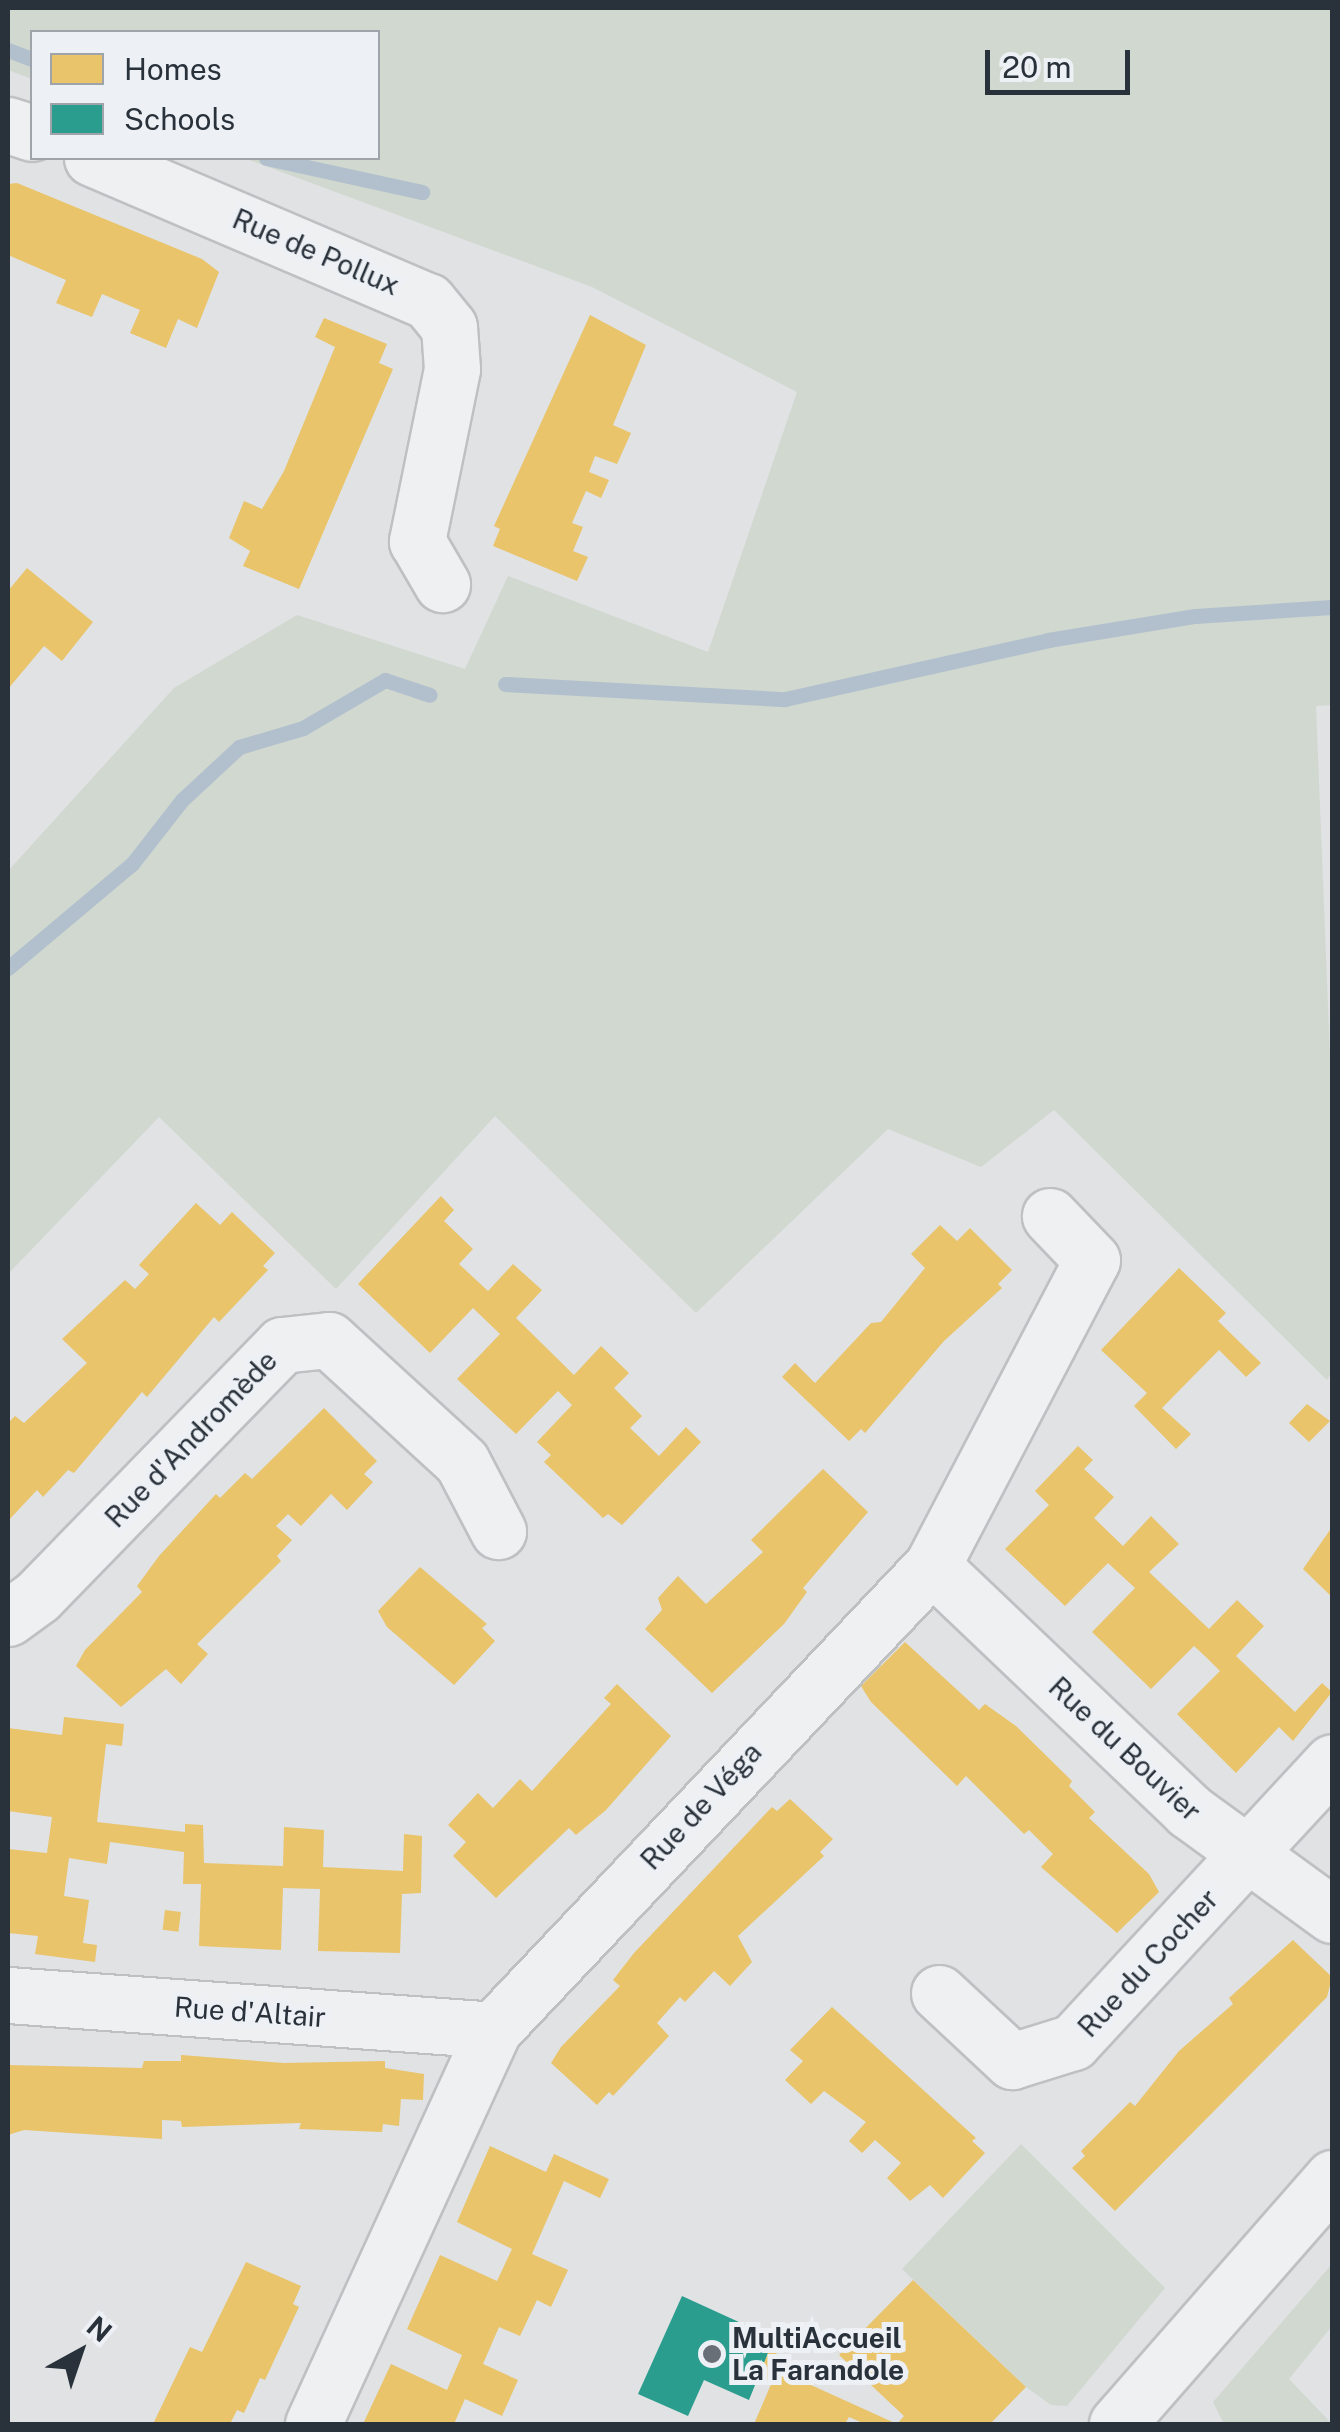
<!DOCTYPE html>
<meta charset="utf-8">
<style>
body{margin:0}
#map{position:relative;width:1340px;height:2432px;overflow:hidden;background:#e0e2e4;font-family:"Public Sans",sans-serif}
div>[style]{position:absolute}
.green>*{inset:0;background:#d1d8d0}
.homes>*{inset:0;background:#e9c46a;transform-origin:0 0}
.schools>*{inset:0;background:#2a9d8f}
.stream>*{height:15px;margin:-7.5px;padding:0 7.5px;transform-origin:7.5px;border-radius:7.5px;background:#b1c0cc}
.roads{filter:drop-shadow(2px 0 #bec0c2) drop-shadow(-2px 0 #bec0c2) drop-shadow(0 2px #bec0c2) drop-shadow(0 -2px #bec0c2)}
.minor>*{height:55px;margin:-27.5px;padding:0 27.5px;transform-origin:27.5px;border-radius:27.5px;background:#eff0f1}
.dots>*{width:28px;height:28px;translate:-50% -50%;box-sizing:border-box;border:5px solid #edf0f4;border-radius:50%}
span{translate:-50% -50%;white-space:nowrap;text-align:center;line-height:1.15;-webkit-text-stroke:10px #edf0f4;paint-order:stroke}
.street-label{font-size:28px;color:#29313b}
.poi-label{font-size:28px;color:#29313b;font-weight:700}
.left{translate:0 -50%;text-align:left}
.frame{position:absolute;inset:0;border:10px solid #29313b;pointer-events:none}
.legend{position:absolute;left:30px;top:30px;width:350px;height:130px;box-sizing:border-box;background:#edf0f4;border:2px solid #9fa4aa;margin:0;padding:12px 18px;list-style:none;font-size:30px;color:#29313b}
.legend li{display:flex;align-items:center;gap:20px;height:50px}
.legend b{width:50px;border:2px solid #9fa4aa}
.north{position:absolute;left:30px;top:2302px;width:100px;height:100px;-webkit-text-stroke:8px #edf0f4;paint-order:stroke;rotate:40deg;font-size:28px;font-weight:700;line-height:40px;text-align:center;color:#29313b}
.north::after{content:'';display:block;margin:auto;width:35px;height:45px;background:#29313b;clip-path:polygon(50% 0,100% 100%,50% 72%,0 100%)}
.scale{position:absolute;left:985px;top:50px;width:145px;height:45px;box-sizing:border-box;border:5px solid #29313b;border-top:0;padding-left:12px;font-size:30px;line-height:35px;white-space:nowrap;color:#29313b;-webkit-text-stroke:8px #edf0f4;paint-order:stroke}
</style>
<div id="map">
<div class="green">
<i style="clip-path:polygon(8px 8px,1332px 8px,1332px 705px,1316px 706px,1332px 1107px,1332px 1372px,1327px 1380px,1054px 1110px,981px 1167px,888px 1129px,696px 1313px,495px 1116px,336px 1289px,159px 1117px,8px 1274px,8px 871px,174px 688px,297px 615px,465px 669px,508px 576px,708px 652px,797px 392px,592px 287px,244px 158px,378px 158px,378px 32px,32px 32px,32px 79px,8px 70px)"></i>
<i style="clip-path:polygon(1021px 2144px,1165px 2288px,1067px 2406px,1051px 2405px,1026px 2387px,902px 2269px)"></i>
<i style="clip-path:polygon(1332px 2264px,1332px 2326px,1289px 2379px,1332px 2424px,1224px 2424px,1213px 2402px)"></i>
</div>
<div class="homes">
<i style="clip-path:polygon(17px 183px,202px 259px,219px 272px,197px 328px,178px 319px,166px 348px,130px 333px,140px 310px,102px 294px,92px 317px,56px 303px,66px 280px,8px 255px,8px 184px)"></i>
<i style="clip-path:polygon(590px 315px,646px 345px,613px 425px,631px 433px,617px 464px,595px 456px,589px 472px,609px 480px,601px 498px,586px 491px,572px 523px,583px 527px,573px 551px,588px 557px,577px 581px,493px 546px,500px 529px,494px 526px)"></i>
<i style="clip-path:polygon(324px 318px,387px 344px,379px 363px,393px 369px,299px 589px,243px 566px,250px 551px,229px 538px,244px 501px,262px 509px,284px 471px,335px 347px,315px 337px)"></i>
<i style="clip-path:polygon(27px 568px,93px 622px,62px 661px,44px 646px,8px 689px,8px 591px)"></i>
<i style="clip-path:polygon(441px 1196px,454px 1210px,444px 1221px,473px 1249px,459px 1264px,488px 1291px,513px 1264px,542px 1290px,516px 1318px,574px 1375px,601px 1346px,629px 1373px,614px 1388px,642px 1416px,630px 1428px,659px 1456px,686px 1427px,701px 1442px,622px 1525px,608px 1514px,603px 1518px,544px 1462px,551px 1455px,537px 1442px,572px 1405px,558px 1391px,516px 1434px,457px 1379px,500px 1334px,473px 1308px,430px 1353px,358px 1284px)"></i>
<i style="clip-path:polygon(196px 1203px,220px 1225px,232px 1212px,275px 1253px,263px 1266px,268px 1270px,219px 1322px,214px 1317px,147px 1397px,142px 1392px,74px 1473px,68px 1470px,43px 1497px,37px 1490px,8px 1521px,8px 1423px,15px 1416px,24px 1423px,87px 1363px,62px 1339px,125px 1280px,135px 1289px,149px 1274px,139px 1265px)"></i>
<i style="clip-path:polygon(940px 1225px,957px 1241px,970px 1228px,1012px 1270px,998px 1284px,1002px 1288px,944px 1341px,865px 1433px,861px 1429px,849px 1441px,782px 1377px,795px 1363px,815px 1383px,871px 1323px,881px 1322px,925px 1268px,911px 1254px)"></i>
<i style="clip-path:polygon(1179px 1268px,1226px 1313px,1218px 1321px,1261px 1363px,1246px 1377px,1219px 1350px,1162px 1408px,1191px 1434px,1176px 1449px,1134px 1406px,1147px 1393px,1101px 1350px)"></i>
<i style="clip-path:polygon(1307px 1404px,1330px 1421px,1309px 1442px,1289px 1423px)"></i>
<i style="clip-path:polygon(324px 1408px,377px 1461px,364px 1474px,373px 1482px,347px 1510px,331px 1494px,301px 1526px,288px 1514px,276px 1526px,292px 1540px,277px 1556px,281px 1561px,197px 1644px,208px 1654px,181px 1684px,166px 1669px,121px 1707px,76px 1666px,85px 1650px,142px 1592px,137px 1586px,159px 1556px,216px 1494px,220px 1498px,245px 1473px,252px 1479px)"></i>
<i style="clip-path:polygon(1078px 1446px,1093px 1460px,1084px 1469px,1114px 1497px,1094px 1518px,1123px 1546px,1151px 1516px,1179px 1544px,1149px 1572px,1209px 1629px,1237px 1600px,1264px 1626px,1236px 1656px,1295px 1712px,1322px 1683px,1332px 1692px,1293px 1741px,1279px 1727px,1236px 1773px,1177px 1714px,1220px 1671px,1207px 1658px,1194px 1646px,1151px 1689px,1092px 1632px,1135px 1588px,1108px 1563px,1065px 1606px,1005px 1549px,1049px 1505px,1035px 1491px)"></i>
<i style="clip-path:polygon(823px 1469px,868px 1512px,803px 1588px,807px 1592px,784px 1624px,712px 1693px,645px 1629px,662px 1610px,658px 1598px,678px 1576px,706px 1604px,763px 1552px,751px 1540px)"></i>
<i style="clip-path:polygon(1332px 1527px,1332px 1597px,1303px 1569px)"></i>
<i style="clip-path:polygon(420px 1567px,487px 1624px,482px 1628px,495px 1641px,454px 1685px,387px 1627px,378px 1611px)"></i>
<i style="clip-path:polygon(905px 1642px,979px 1710px,985px 1704px,1016px 1726px,1072px 1781px,1069px 1786px,1095px 1812px,1089px 1818px,1149px 1874px,1159px 1892px,1117px 1933px,1041px 1867px,1053px 1854px,1029px 1830px,1024px 1834px,966px 1776px,957px 1786px,871px 1702px,861px 1686px)"></i>
<i style="clip-path:polygon(617px 1684px,671px 1736px,606px 1810px,576px 1835px,569px 1828px,496px 1898px,453px 1856px,466px 1842px,448px 1825px,478px 1793px,493px 1808px,520px 1779px,532px 1791px,611px 1704px,604px 1698px)"></i>
<i style="clip-path:polygon(64px 1717px,124px 1724px,122px 1746px,106px 1744px,97px 1822px,185px 1832px,185px 1824px,203px 1825px,204px 1863px,283px 1866px,284px 1827px,324px 1830px,323px 1867px,403px 1871px,404px 1834px,422px 1836px,421px 1893px,402px 1894px,400px 1953px,318px 1951px,320px 1889px,283px 1888px,281px 1950px,199px 1946px,201px 1884px,183px 1884px,184px 1852px,110px 1842px,107px 1864px,69px 1858px,64px 1896px,89px 1900px,83px 1943px,97px 1945px,95px 1962px,35px 1954px,38px 1936px,8px 1933px,8px 1849px,47px 1853px,52px 1817px,8px 1811px,8px 1728px,62px 1735px)"></i>
<i style="clip-path:polygon(790px 1799px,833px 1839px,820px 1852px,824px 1856px,738px 1936px,752px 1962px,730px 1986px,714px 1971px,685px 2002px,680px 1997px,657px 2023px,669px 2036px,613px 2096px,609px 2092px,597px 2105px,551px 2063px,561px 2047px,620px 1986px,613px 1980px,634px 1953px,772px 1807px,777px 1811px)"></i>
<i style="left:165px;top:1910px;width:16px;height:20px;rotate:7deg"></i>
<i style="clip-path:polygon(1293px 1940px,1332px 1977px,1327px 1997px,1115px 2211px,1072px 2168px,1085px 2156px,1081px 2151px,1130px 2102px,1135px 2106px,1179px 2051px,1233px 2004px,1229px 1998px)"></i>
<i style="clip-path:polygon(832px 2007px,976px 2138px,972px 2141px,985px 2153px,943px 2198px,930px 2185px,910px 2201px,887px 2178px,901px 2163px,875px 2140px,862px 2153px,849px 2141px,866px 2122px,824px 2091px,811px 2104px,785px 2080px,803px 2061px,790px 2050px)"></i>
<i style="clip-path:polygon(181px 2055px,284px 2063px,385px 2061px,385px 2068px,424px 2074px,423px 2100px,401px 2099px,399px 2126px,383px 2124px,382px 2132px,299px 2129px,301px 2123px,182px 2127px,181px 2121px,162px 2120px,162px 2139px,24px 2130px,8px 2135px,8px 2065px,142px 2068px,144px 2061px,181px 2061px)"></i>
<i style="clip-path:polygon(490px 2146px,546px 2172px,554px 2154px,609px 2179px,600px 2198px,564px 2181px,532px 2254px,568px 2270px,551px 2307px,537px 2300px,520px 2336px,499px 2327px,483px 2364px,518px 2380px,502px 2416px,465px 2399px,454px 2424px,363px 2424px,391px 2364px,447px 2390px,462px 2355px,407px 2329px,440px 2255px,497px 2281px,512px 2249px,457px 2222px)"></i>
<i style="clip-path:polygon(246px 2262px,301px 2286px,293px 2304px,299px 2307px,265px 2380px,260px 2378px,244px 2413px,237px 2410px,230px 2424px,153px 2424px,190px 2347px,202px 2352px)"></i>
<i style="clip-path:polygon(913px 2280px,1026px 2387px,990px 2424px,865px 2424px,849px 2417px,845px 2424px,754px 2424px,772px 2382px,759px 2375px,769px 2350px,797px 2363px,791px 2376px,897px 2424px,904px 2416px,839px 2355px)"></i>
</div>
<div class="schools">
<i style="clip-path:polygon(682px 2296px,774px 2338px,749px 2400px,704px 2380px,688px 2416px,638px 2394px)"></i>
</div>
<div class="stream">
<i style="left:8px;top:50px;width:26px;rotate:21deg"></i>
<i style="left:266px;top:158px;width:160px;rotate:12.3deg"></i>
<i style="left:505px;top:684px;width:280px;rotate:3.1deg"></i>
<i style="left:785px;top:699px;width:270px;rotate:-12.6deg"></i>
<i style="left:1048px;top:640px;width:149px;rotate:-9.3deg"></i>
<i style="left:1195px;top:616px;width:137px;rotate:-3.8deg"></i>
<i style="left:8px;top:968px;width:162px;rotate:-40deg"></i>
<i style="left:132px;top:864px;width:81px;rotate:-52deg"></i>
<i style="left:182px;top:800px;width:78px;rotate:-42.9deg"></i>
<i style="left:239px;top:747px;width:67px;rotate:-16.5deg"></i>
<i style="left:303px;top:728px;width:95px;rotate:-30.3deg"></i>
<i style="left:385px;top:680px;width:47px;rotate:18.4deg"></i>
</div>
<div class="roads">
<div class="minor">
<i style="left:8px;top:125px;width:25px;rotate:18deg"></i>
<i style="left:92px;top:158px;width:365px;rotate:23.1deg"></i>
<i style="left:428px;top:301px;width:33px;rotate:51deg"></i>
<i style="left:449px;top:327px;width:42px;rotate:85.9deg"></i>
<i style="left:452px;top:369px;width:176px;rotate:101.5deg"></i>
<i style="left:417px;top:541px;width:50px;rotate:59.8deg"></i>
<i style="left:932px;top:1566px;width:355px;rotate:43.6deg"></i>
<i style="left:1189px;top:1811px;width:177px;rotate:36deg"></i>
<i style="left:8px;top:1618px;width:37px;rotate:-36deg"></i>
<i style="left:38px;top:1596px;width:350px;rotate:-45.8deg"></i>
<i style="left:282px;top:1345px;width:47px;rotate:-6.1deg"></i>
<i style="left:329px;top:1340px;width:180px;rotate:42.5deg"></i>
<i style="left:462px;top:1462px;width:78px;rotate:62.4deg"></i>
<i style="left:939px;top:1993px;width:100px;rotate:43deg"></i>
<i style="left:1012px;top:2061px;width:64px;rotate:-17.3deg"></i>
<i style="left:1073px;top:2042px;width:381px;rotate:-47.2deg"></i>
<i style="left:8px;top:1995px;width:486px;rotate:4.1deg"></i>
<i style="left:313px;top:2424px;width:433px;rotate:-65.4deg"></i>
<i style="left:493px;top:2030px;width:639px;rotate:-46.59deg"></i>
<i style="left:932px;top:1566px;width:345px;rotate:-62.4deg"></i>
<i style="left:1092px;top:1260px;width:61px;rotate:-133.7deg"></i>
<i style="left:1117px;top:2424px;width:327px;rotate:-48.8deg"></i>
</div>
</div>
<div class="dots">
<i style="left:712px;top:2354px;background:#696f76"></i>
</div>
<div class="street-label">
<span style="left:316px;top:252px;rotate:23deg">Rue de Pollux</span>
<span style="left:191px;top:1439px;rotate:-46deg">Rue d'Andromède</span>
<span style="left:1125px;top:1749px;rotate:43deg">Rue du Bouvier</span>
<span style="left:701px;top:1806px;rotate:-47deg">Rue de Véga</span>
<span style="left:1148px;top:1963px;rotate:-47deg">Rue du Cocher</span>
<span style="left:250px;top:2012px;rotate:4deg">Rue d'Altair</span>
</div>
<div class="poi-label">
<span class="left" style="left:732px;top:2354px">MultiAccueil<br>La Farandole</span>
</div>
<div class="frame"></div>
<ul class="legend">
<li><b style="height:28px;background:#e9c46a"></b>Homes</li>
<li><b style="height:28px;background:#2a9d8f"></b>Schools</li>
</ul>
<div class="north">N</div>
<div class="scale">20 m</div>
</div>
